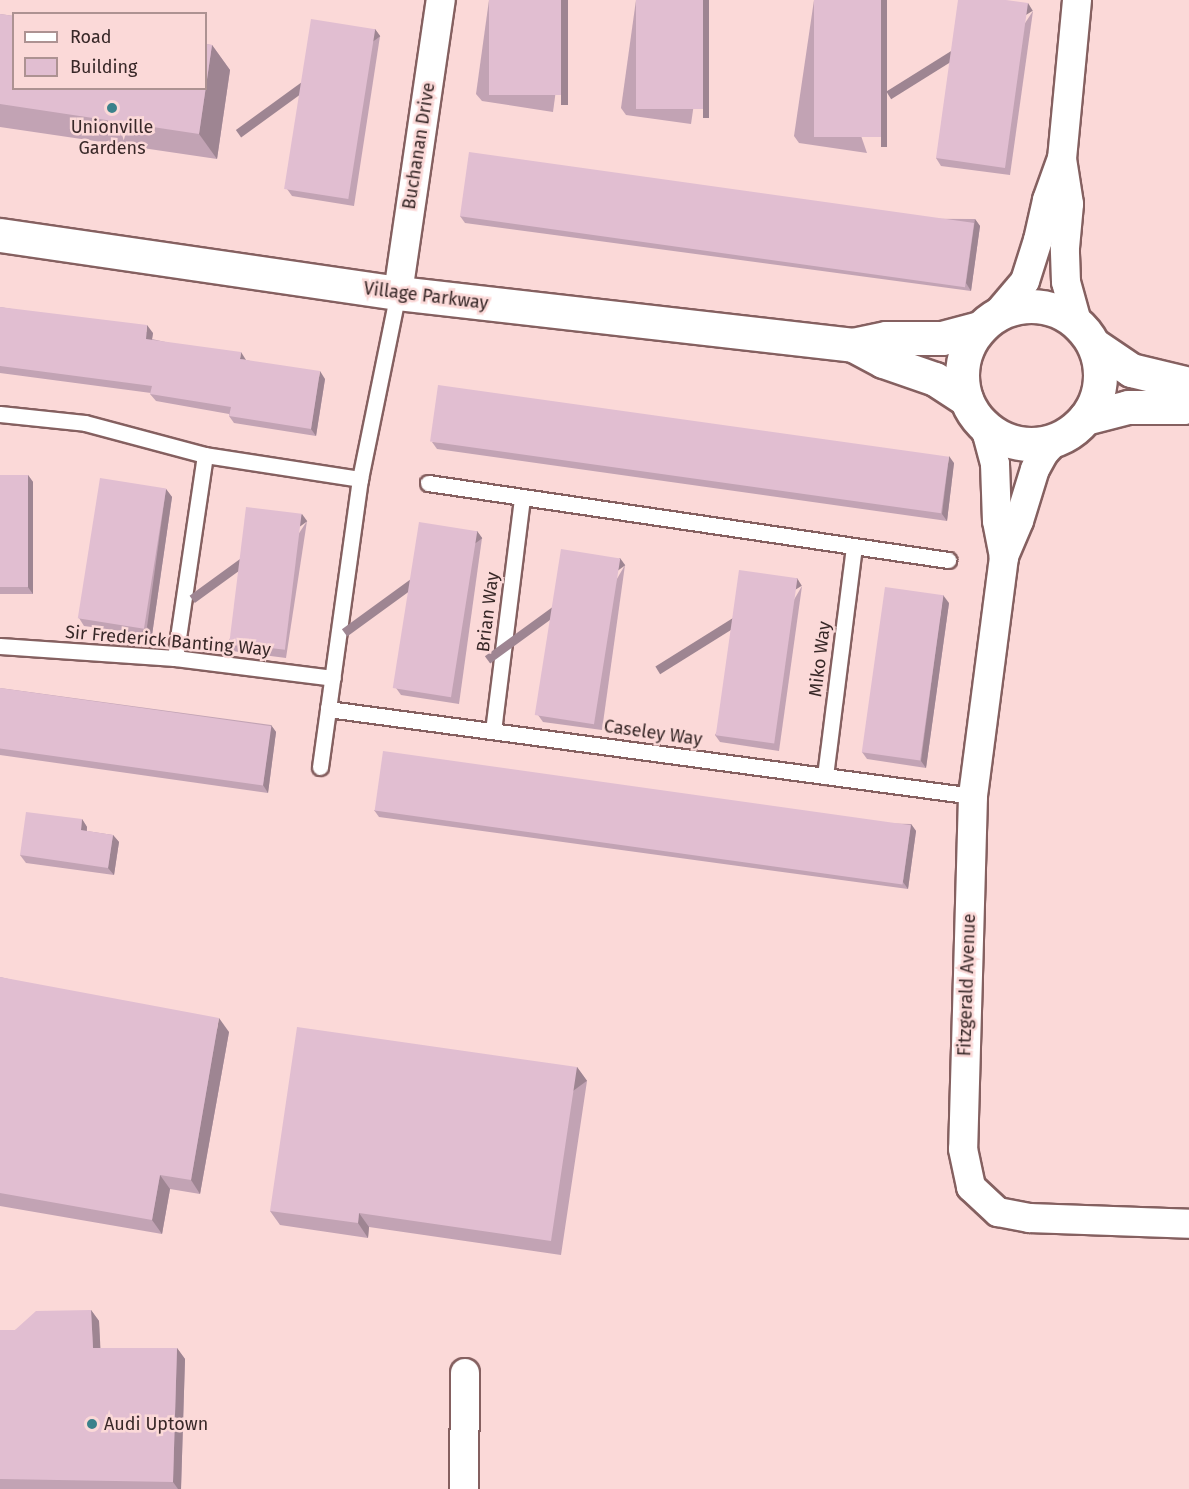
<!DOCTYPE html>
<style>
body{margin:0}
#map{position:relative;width:1189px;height:1489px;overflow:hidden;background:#fbd9d8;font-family:"Fira Sans",sans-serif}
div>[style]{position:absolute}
.roads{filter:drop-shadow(2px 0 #856060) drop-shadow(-2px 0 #856060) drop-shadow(0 2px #856060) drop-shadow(0 -2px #856060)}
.lane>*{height:15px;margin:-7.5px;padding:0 7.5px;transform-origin:7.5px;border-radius:7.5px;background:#fff}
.street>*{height:28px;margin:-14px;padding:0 14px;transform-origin:14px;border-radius:14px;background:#fff}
.secondary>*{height:33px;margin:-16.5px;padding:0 16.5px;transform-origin:16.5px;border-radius:16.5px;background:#fff}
.secondary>.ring{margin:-16.5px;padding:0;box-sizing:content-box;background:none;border:33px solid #fff;border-radius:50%}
.wall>*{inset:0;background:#c2a3b4}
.shaded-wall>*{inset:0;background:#9e8592;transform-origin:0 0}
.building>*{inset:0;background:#e1bed1;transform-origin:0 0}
.dots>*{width:16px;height:16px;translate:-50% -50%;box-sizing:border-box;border:3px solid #fbd9d8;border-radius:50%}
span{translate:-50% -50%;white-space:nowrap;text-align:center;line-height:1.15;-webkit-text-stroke:5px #fbd9d8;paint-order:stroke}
.poi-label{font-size:18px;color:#382828}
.left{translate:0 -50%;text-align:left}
.street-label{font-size:18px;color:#382828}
.legend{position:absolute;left:12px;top:12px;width:195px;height:78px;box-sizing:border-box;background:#fbd9d8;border:2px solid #ad9292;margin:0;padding:8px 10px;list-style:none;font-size:18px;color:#382828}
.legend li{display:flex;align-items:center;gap:12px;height:30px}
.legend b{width:30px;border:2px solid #ad9292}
</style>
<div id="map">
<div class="roads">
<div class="lane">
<i style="left:0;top:414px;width:85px;rotate:6deg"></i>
<i style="left:85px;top:423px;width:124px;rotate:14.9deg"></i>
<i style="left:205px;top:455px;width:157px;rotate:8.8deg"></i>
<i style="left:428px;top:483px;width:526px;rotate:8.42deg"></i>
<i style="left:0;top:646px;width:175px;rotate:3.9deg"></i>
<i style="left:175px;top:658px;width:159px;rotate:7.2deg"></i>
<i style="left:175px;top:658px;width:205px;rotate:-81.6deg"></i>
<i style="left:328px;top:709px;width:651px;rotate:7.68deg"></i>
<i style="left:493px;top:731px;width:235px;rotate:-82.9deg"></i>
<i style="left:320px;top:767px;width:291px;rotate:-82.1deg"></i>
<i style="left:360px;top:479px;width:190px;rotate:-78.5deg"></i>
<i style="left:825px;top:776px;width:230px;rotate:-82.8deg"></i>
</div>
<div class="street">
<i style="left:398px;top:293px;width:296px;rotate:-81.7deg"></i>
<i style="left:997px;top:314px;width:43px;rotate:-49.7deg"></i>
<i style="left:1025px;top:281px;width:43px;rotate:-72.4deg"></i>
<i style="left:1038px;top:240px;width:41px;rotate:-77.3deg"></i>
<i style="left:1047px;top:200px;width:41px;rotate:-70.3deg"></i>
<i style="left:1077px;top:322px;width:41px;rotate:-105.4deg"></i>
<i style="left:1066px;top:282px;width:34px;rotate:-92deg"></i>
<i style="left:1065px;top:248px;width:44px;rotate:-84.8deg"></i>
<i style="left:1069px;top:204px;width:46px;rotate:-98.8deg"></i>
<i style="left:1062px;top:159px;width:160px;rotate:-84.6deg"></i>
<i style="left:980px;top:421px;width:15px;rotate:62deg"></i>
<i style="left:987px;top:434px;width:31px;rotate:75deg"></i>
<i style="left:995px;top:464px;width:57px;rotate:88deg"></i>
<i style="left:997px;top:521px;width:37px;rotate:79deg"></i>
<i style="left:1056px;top:440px;width:18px;rotate:133deg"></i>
<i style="left:1044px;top:453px;width:18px;rotate:119deg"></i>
<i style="left:1035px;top:469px;width:54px;rotate:107.1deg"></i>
<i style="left:1019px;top:521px;width:39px;rotate:113deg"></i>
<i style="left:1004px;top:557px;width:241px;rotate:97.4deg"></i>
<i style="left:973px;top:796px;width:353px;rotate:91.6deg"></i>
<i style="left:963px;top:1149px;width:39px;rotate:78deg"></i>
<i style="left:971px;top:1187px;width:37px;rotate:43deg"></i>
<i style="left:998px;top:1212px;width:32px;rotate:11deg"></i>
<i style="left:1029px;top:1218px;width:160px;rotate:2.1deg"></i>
<i style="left:464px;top:1489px;width:116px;rotate:-89.5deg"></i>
</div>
<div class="secondary">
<i style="left:0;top:235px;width:402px;rotate:8.3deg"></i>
<i style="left:398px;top:293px;width:458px;rotate:6.5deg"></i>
<i style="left:853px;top:345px;width:34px;rotate:-12deg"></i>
<i style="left:886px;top:338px;width:56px"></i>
<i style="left:942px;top:338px;width:39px;rotate:-15deg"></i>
<i class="ring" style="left:962px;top:306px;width:105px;height:105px"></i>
<i style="left:853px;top:345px;width:34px;rotate:28deg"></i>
<i style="left:883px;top:361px;width:55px;rotate:19.1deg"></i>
<i style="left:935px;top:379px;width:37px;rotate:33deg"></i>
<i style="left:1094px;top:345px;width:45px;rotate:34deg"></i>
<i style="left:1131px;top:370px;width:60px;rotate:13.6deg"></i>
<i style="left:1085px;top:418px;width:44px;rotate:-14.3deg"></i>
<i style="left:1128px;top:407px;width:55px"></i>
<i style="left:1183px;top:407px;width:7px;rotate:-27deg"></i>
</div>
</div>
<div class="wall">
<i style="clip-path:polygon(489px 0,568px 0,553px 112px,482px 101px,476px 94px)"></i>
<i style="clip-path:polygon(636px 0,709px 0,691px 124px,626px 115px,621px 108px)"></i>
<i style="clip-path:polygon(814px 0,867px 153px,799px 143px,794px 136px)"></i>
<i style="clip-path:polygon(1033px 11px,1010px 175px,941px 166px,936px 158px)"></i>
<i style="clip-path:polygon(0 14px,212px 45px,230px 70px,217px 159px,0 127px)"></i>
<i style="clip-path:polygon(375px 29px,380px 36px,354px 206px,292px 196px,287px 189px)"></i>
<i style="clip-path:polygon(460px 216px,975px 219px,980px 226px,971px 291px,465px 223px)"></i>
<i style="clip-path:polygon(0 307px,153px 333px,152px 339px,246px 360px,325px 379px,316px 436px,234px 423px,229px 416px,229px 414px,156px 401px,150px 394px,151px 393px,0 373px)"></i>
<i style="clip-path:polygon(432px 442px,954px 463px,947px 521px,437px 449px)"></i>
<i style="clip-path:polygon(0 475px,28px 475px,33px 482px,33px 594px,0 594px)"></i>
<i style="clip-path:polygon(166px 489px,172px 497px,152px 635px,84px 626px,79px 618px)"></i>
<i style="clip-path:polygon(307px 521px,286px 658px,232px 651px,227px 643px)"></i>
<i style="clip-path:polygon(477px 531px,482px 538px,459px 704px,401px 695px,396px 688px)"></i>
<i style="clip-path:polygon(625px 565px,602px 730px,543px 722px,538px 715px)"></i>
<i style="clip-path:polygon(802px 586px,779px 751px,720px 742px,715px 735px)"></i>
<i style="clip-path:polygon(949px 603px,926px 768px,867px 759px,862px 752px)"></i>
<i style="clip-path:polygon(0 688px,271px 725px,276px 732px,268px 793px,0 755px)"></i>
<i style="clip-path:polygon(374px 810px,911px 824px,916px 831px,908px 889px,379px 817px)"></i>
<i style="clip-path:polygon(82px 819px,87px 827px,87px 831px,113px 835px,119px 842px,114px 875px,26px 863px,20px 855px)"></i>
<i style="clip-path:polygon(0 977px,229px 1032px,200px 1194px,170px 1189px,162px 1234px,0 1206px)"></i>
<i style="clip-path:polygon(577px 1067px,587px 1081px,561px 1255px,369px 1227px,368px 1238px,280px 1225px,270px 1211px)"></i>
<i style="clip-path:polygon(91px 1310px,99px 1321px,100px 1348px,177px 1348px,185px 1359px,181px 1489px,0 1489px,0 1330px,15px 1330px)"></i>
</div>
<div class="shaded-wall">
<i style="left:561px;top:0;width:7px;height:105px"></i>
<i style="left:703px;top:0;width:6px;height:118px"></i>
<i style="left:881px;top:0;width:6px;height:147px"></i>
<i style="left:1028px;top:3px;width:9px;height:167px;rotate:58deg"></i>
<i style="left:375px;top:29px;width:9px;height:172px;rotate:54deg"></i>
<i style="clip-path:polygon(212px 45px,230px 70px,217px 159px,199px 134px)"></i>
<i style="clip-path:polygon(975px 219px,980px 226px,971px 291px,966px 283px)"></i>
<i style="clip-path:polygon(147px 325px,153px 333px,151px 346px,146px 339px)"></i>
<i style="clip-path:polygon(241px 352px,246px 360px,240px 359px)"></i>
<i style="clip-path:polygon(320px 371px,325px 379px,316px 436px,311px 429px)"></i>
<i style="clip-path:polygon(949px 456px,954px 463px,947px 521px,942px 514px)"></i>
<i style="clip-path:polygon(28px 475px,33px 482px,33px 594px,27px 586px)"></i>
<i style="clip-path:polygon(166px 489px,172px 497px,152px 635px,147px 627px)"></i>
<i style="left:302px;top:514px;width:9px;height:139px;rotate:54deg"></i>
<i style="left:477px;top:531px;width:9px;height:167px;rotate:54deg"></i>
<i style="left:620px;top:558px;width:9px;height:167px;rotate:54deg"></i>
<i style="left:797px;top:578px;width:9px;height:167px;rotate:58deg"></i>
<i style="clip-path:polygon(943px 595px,949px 603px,926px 768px,921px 761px)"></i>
<i style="clip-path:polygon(271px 725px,276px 732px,268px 793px,263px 785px)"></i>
<i style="clip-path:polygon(82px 819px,87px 827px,86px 838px,81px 830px)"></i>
<i style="clip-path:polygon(911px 824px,916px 831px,908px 889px,903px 882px)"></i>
<i style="clip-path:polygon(113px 835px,119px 842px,114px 875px,108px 868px)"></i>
<i style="clip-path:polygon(219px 1018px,229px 1032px,200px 1194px,191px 1180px)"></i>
<i style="left:577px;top:1067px;width:17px;height:176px;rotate:54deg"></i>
<i style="clip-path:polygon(160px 1175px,170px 1189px,162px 1234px,152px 1220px)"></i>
<i style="clip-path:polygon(359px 1213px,369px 1227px,368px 1238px,358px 1223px)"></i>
<i style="clip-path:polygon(91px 1310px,99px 1321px,101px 1359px,93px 1348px)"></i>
<i style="clip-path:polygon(177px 1348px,185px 1359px,181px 1489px,178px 1489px,173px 1482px)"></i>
</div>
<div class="building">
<i style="left:489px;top:0;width:72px;height:95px"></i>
<i style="left:636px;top:0;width:67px;height:109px"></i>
<i style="left:814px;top:0;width:67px;height:137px"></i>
<i style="clip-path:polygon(958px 0,1006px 0,1028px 3px,1005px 168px,936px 158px)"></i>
<i style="clip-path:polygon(0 14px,14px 16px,14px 88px,206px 88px,206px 44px,212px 45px,199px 134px,0 104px)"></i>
<i style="left:311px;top:19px;width:65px;height:172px;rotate:9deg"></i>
<i style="left:469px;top:152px;width:510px;height:65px;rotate:8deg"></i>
<i style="clip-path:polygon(0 307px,147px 325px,146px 339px,241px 352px,240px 359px,320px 371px,311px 429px,229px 416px,231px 407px,150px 394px,152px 386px,0 366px)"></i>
<i style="left:438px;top:385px;width:516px;height:57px;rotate:8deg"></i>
<i style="left:0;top:475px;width:28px;height:112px"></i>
<i style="left:100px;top:478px;width:67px;height:142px;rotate:9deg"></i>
<i style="left:246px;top:507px;width:56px;height:137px;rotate:7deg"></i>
<i style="left:419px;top:522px;width:59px;height:168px;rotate:9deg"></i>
<i style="left:561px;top:549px;width:60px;height:168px;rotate:9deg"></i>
<i style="left:739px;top:570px;width:59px;height:167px;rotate:8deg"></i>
<i style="left:885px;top:587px;width:59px;height:167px;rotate:8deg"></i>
<i style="left:0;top:688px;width:274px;height:60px;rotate:8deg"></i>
<i style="left:383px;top:751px;width:533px;height:60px;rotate:8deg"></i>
<i style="clip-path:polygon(26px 812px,82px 819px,81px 830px,113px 835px,108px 868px,20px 855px)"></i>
<i style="clip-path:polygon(0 977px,219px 1018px,191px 1180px,160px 1175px,152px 1220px,0 1193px)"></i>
<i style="clip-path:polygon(297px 1027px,577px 1067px,551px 1241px,359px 1213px,358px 1223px,270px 1211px)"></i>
<i style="clip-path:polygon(91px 1310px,93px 1348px,177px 1348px,173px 1482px,0 1479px,0 1330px,15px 1330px,36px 1311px)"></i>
</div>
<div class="dots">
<i style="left:112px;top:108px;background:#3b828b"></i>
<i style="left:92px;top:1424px;background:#3b828b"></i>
</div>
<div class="poi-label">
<span style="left:112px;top:138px">Unionville<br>Gardens</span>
<span class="left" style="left:104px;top:1424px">Audi Uptown</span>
</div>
<div class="street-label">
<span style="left:419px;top:146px;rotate:-81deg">Buchanan Drive</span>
<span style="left:426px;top:296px;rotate:7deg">Village Parkway</span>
<span style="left:488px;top:612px;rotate:-83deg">Brian Way</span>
<span style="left:168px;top:641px;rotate:5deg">Sir Frederick Banting Way</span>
<span style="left:820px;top:659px;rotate:-83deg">Miko Way</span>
<span style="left:653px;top:733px;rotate:8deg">Caseley Way</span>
<span style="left:967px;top:985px;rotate:-88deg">Fitzgerald Avenue</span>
</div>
<ul class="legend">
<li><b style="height:8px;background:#fff"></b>Road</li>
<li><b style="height:16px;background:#e1bed1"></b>Building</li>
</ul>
</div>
